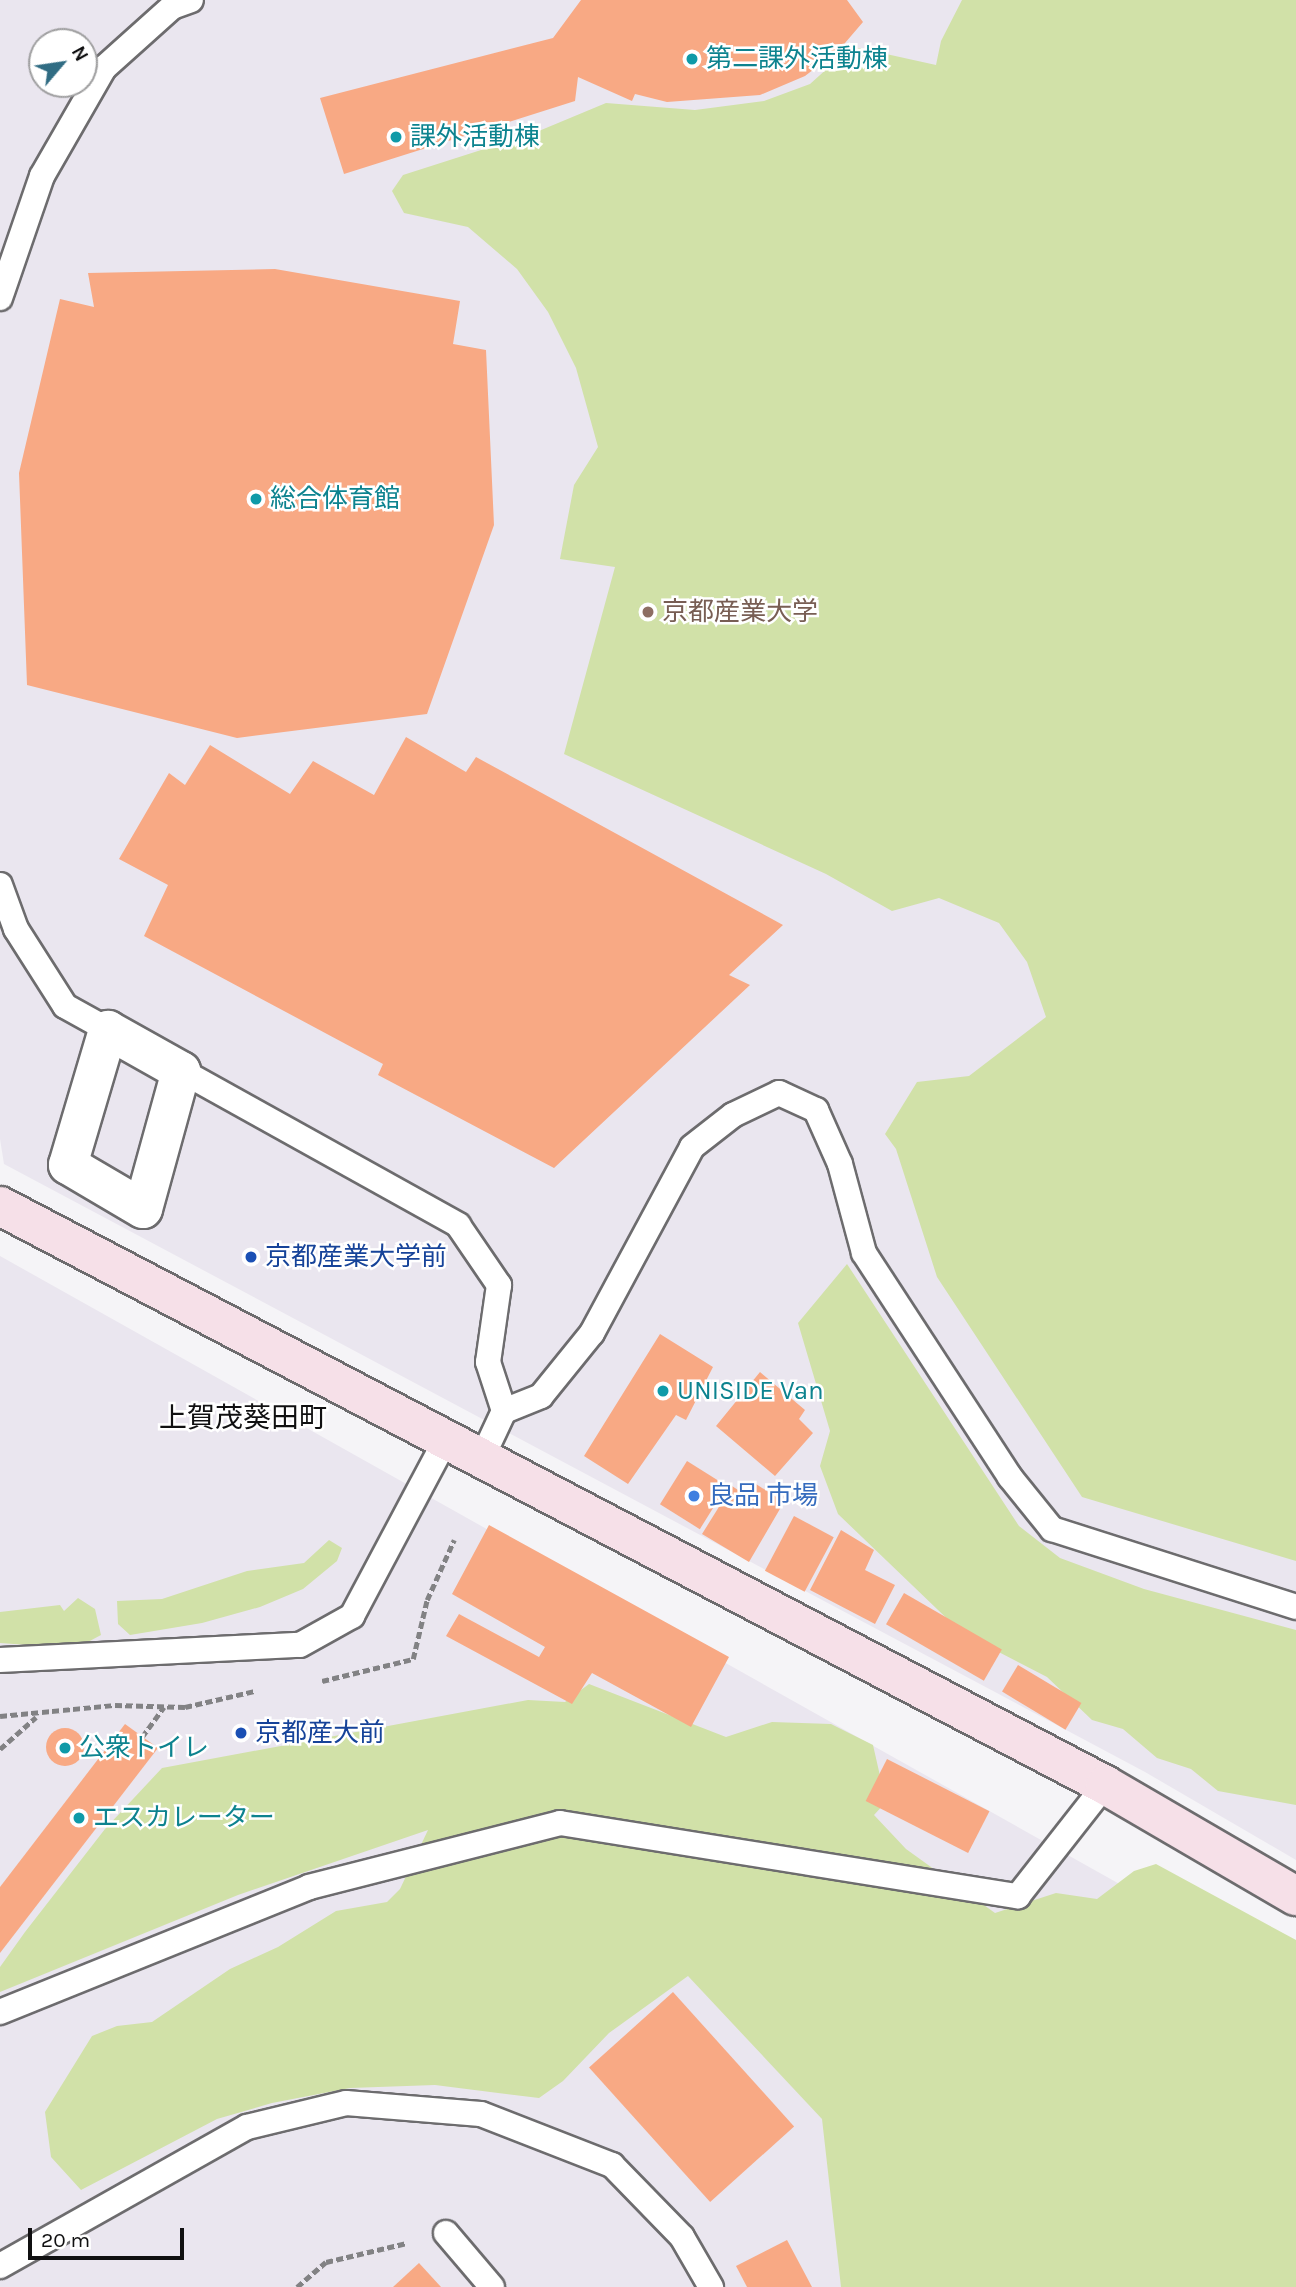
<!DOCTYPE html>
<meta charset="utf-8">
<style>
body{margin:0}
#map{position:relative;width:1296px;height:2287px;overflow:hidden;background:#f5f4f7;font-family:Karla,"Noto Sans JP",sans-serif}
div>[style]{position:absolute}
.built>*{inset:0;background:#eae6ef}
.green>*{inset:0;background:#d1e1a8}
.building>*{inset:0;background:#f8a984;transform-origin:0 0}
.round{border-radius:50%}
.path>*{height:4.5px;margin-top:-2.25px;transform-origin:0;background:repeating-linear-gradient(90deg,#828284 0 7px,transparent 0 10.5px)}
.roads{filter:drop-shadow(2px 0 #6d6c6e) drop-shadow(-2px 0 #6d6c6e) drop-shadow(0 2px #6d6c6e) drop-shadow(0 -2px #6d6c6e)}
.lane>*{height:24px;margin:-12px;padding:0 12px;transform-origin:12px;border-radius:12px;background:#fff}
.street>*{height:38px;margin:-19px;padding:0 19px;transform-origin:19px;border-radius:19px;background:#fff}
.secondary>*{height:38px;margin:-19px;padding:0 19px;transform-origin:19px;border-radius:19px;background:#f6e0e8}
.dots>*{width:19px;height:19px;translate:-50% -50%;box-sizing:border-box;border:4px solid #fff;border-radius:50%}
span{translate:-50% -50%;white-space:nowrap;text-align:center;line-height:1.15;-webkit-text-stroke:5px #fff;paint-order:stroke}
.culture-label{font-size:26px;color:#0d838f}
.left{translate:0 -50%;text-align:left}
.education-label{font-size:26px;color:#785e54}
.transit-label{font-size:26px;color:#164399}
.shop-label{font-size:26px;color:#366cbe}
.neighbourhood-label{font-size:28px;color:#101011}
.north{position:absolute;left:28px;top:28px;width:70px;height:70px;box-sizing:border-box;background:#fff;border:2px solid #9f9fa0;border-radius:50%;rotate:61deg;font-size:19px;font-weight:700;line-height:28px;text-align:center;color:#101011}
.north::after{content:'';display:block;margin:auto;width:24px;height:32px;background:#306c83;clip-path:polygon(50% 0,100% 100%,50% 72%,0 100%)}
.scale{position:absolute;left:28px;top:2228px;width:156px;height:32px;box-sizing:border-box;border:4px solid #101011;border-top:0;padding-left:9px;font-size:21px;line-height:24px;white-space:nowrap;color:#101011;-webkit-text-stroke:5px #fff;paint-order:stroke}
</style>
<div id="map">
<div class="built">
<i style="clip-path:polygon(evenodd,0 0,1296px 0,1296px 1860px,1145px 1772px,4px 1164px,0 1139px,0 0,42px 42px,84px 42px,84px 84px,42px 84px,42px 42px)"></i>
<i style="clip-path:polygon(0 1256px,1296px 1983px,1296px 2287px,0 2287px)"></i>
</div>
<div class="green">
<i style="clip-path:polygon(962px 0,1296px 0,1296px 1561px,1082px 1497px,937px 1277px,896px 1149px,885px 1134px,917px 1082px,969px 1076px,1046px 1017px,1027px 962px,999px 923px,939px 898px,892px 911px,826px 874px,564px 754px,615px 567px,560px 559px,574px 485px,598px 447px,576px 368px,548px 312px,517px 269px,468px 227px,404px 213px,392px 191px,403px 175px,534px 133px,606px 103px,695px 110px,764px 101px,810px 84px,839px 58px,859px 48px,936px 65px,941px 41px)"></i>
<i style="clip-path:polygon(847px 1264px,1019px 1526px,1060px 1558px,1144px 1589px,1296px 1630px,1296px 1805px,1218px 1791px,1191px 1769px,1157px 1758px,1123px 1729px,1092px 1720px,1047px 1677px,962px 1633px,838px 1514px,820px 1466px,830px 1431px,798px 1323px)"></i>
<i style="clip-path:polygon(329px 1540px,342px 1548px,337px 1561px,303px 1589px,260px 1607px,202px 1623px,130px 1635px,118px 1624px,117px 1601px,162px 1599px,247px 1571px,304px 1563px)"></i>
<i style="clip-path:polygon(78px 1598px,95px 1609px,101px 1635px,86px 1643px,55px 1647px,0 1643px,0 1612px,60px 1605px,64px 1611px)"></i>
<i style="clip-path:polygon(589px 1684px,726px 1737px,772px 1722px,831px 1724px,873px 1745px,886px 1802px,874px 1815px,906px 1849px,995px 1913px,1056px 1893px,1097px 1899px,1134px 1871px,1156px 1864px,1296px 1940px,1296px 2287px,841px 2287px,822px 2119px,688px 1976px,609px 2033px,563px 2081px,539px 2098px,435px 2085px,350px 2088px,272px 2103px,217px 2119px,81px 2190px,51px 2157px,45px 2112px,92px 2036px,117px 2026px,152px 2022px,230px 1969px,278px 1947px,336px 1911px,387px 1902px,400px 1889px,428px 1830px,238px 1895px,0 1992px,0 1967px,25px 1932px,105px 1829px,162px 1768px,528px 1700px,565px 1702px)"></i>
</div>
<div class="building">
<i style="clip-path:polygon(581px 0,847px 0,863px 22px,839px 50px,805px 76px,760px 95px,667px 102px,635px 94px,632px 101px,578px 77px,575px 101px,344px 174px,320px 98px,553px 38px)"></i>
<i style="clip-path:polygon(275px 269px,460px 301px,453px 344px,486px 350px,494px 525px,427px 714px,237px 738px,27px 685px,19px 473px,60px 299px,94px 307px,88px 273px)"></i>
<i style="clip-path:polygon(406px 737px,466px 772px,476px 757px,783px 925px,729px 975px,750px 985px,554px 1168px,378px 1075px,383px 1064px,144px 936px,168px 885px,119px 859px,169px 773px,185px 785px,210px 745px,290px 794px,313px 761px,374px 795px)"></i>
<i style="clip-path:polygon(660px 1334px,713px 1367px,686px 1420px,676px 1415px,628px 1484px,584px 1456px)"></i>
<i style="clip-path:polygon(760px 1372px,805px 1410px,799px 1419px,813px 1433px,775px 1476px,716px 1426px)"></i>
<i style="left:687px;top:1461px;width:47px;height:51px;rotate:32deg"></i>
<i style="clip-path:polygon(756px 1484px,784px 1502px,749px 1562px,702px 1534px,732px 1486px,747px 1496px)"></i>
<i style="left:794px;top:1516px;width:45px;height:62px;rotate:28deg"></i>
<i style="clip-path:polygon(489px 1525px,729px 1657px,691px 1727px,592px 1673px,572px 1704px,446px 1636px,459px 1614px,539px 1657px,545px 1647px,452px 1594px)"></i>
<i style="clip-path:polygon(841px 1530px,874px 1550px,865px 1570px,895px 1585px,875px 1624px,810px 1590px)"></i>
<i style="left:904px;top:1593px;width:113px;height:36px;rotate:30deg"></i>
<i style="left:1018px;top:1665px;width:74px;height:31px;rotate:31deg"></i>
<i style="clip-path:polygon(125px 1724px,158px 1748px,0 1953px,0 1887px)"></i>
<i class="round" style="left:46px;top:1728px;width:38px;height:38px"></i>
<i style="left:887px;top:1759px;width:115px;height:47px;rotate:27deg"></i>
<i style="left:673px;top:1992px;width:181px;height:113px;rotate:48deg"></i>
<i style="clip-path:polygon(787px 2240px,812px 2287px,747px 2287px,736px 2266px)"></i>
<i style="clip-path:polygon(419px 2263px,441px 2287px,393px 2287px)"></i>
</div>
<div class="path">
<i style="left:322px;top:1681px;width:94px;rotate:-13.6deg"></i>
<i style="left:413px;top:1659px;width:61px;rotate:-76.7deg"></i>
<i style="left:427px;top:1600px;width:66px;rotate:-65.8deg"></i>
<i style="left:0;top:1716px;width:116px;rotate:-5.5deg"></i>
<i style="left:115px;top:1705px;width:70px;rotate:1.6deg"></i>
<i style="left:185px;top:1707px;width:72px;rotate:-12.9deg"></i>
<i style="left:142px;top:1737px;width:37px;rotate:-54deg"></i>
<i style="left:0;top:1749px;width:48px;rotate:-41.6deg"></i>
<i style="left:297px;top:2287px;width:38px;rotate:-41deg"></i>
<i style="left:326px;top:2262px;width:83px;rotate:-13.2deg"></i>
</div>
<div class="roads">
<div class="lane">
<i style="left:0;top:298px;width:129px;rotate:-71deg"></i>
<i style="left:42px;top:176px;width:125px;rotate:-60.1deg"></i>
<i style="left:104px;top:68px;width:91px;rotate:-41.9deg"></i>
<i style="left:172px;top:7px;width:20px;rotate:-20deg"></i>
<i style="left:0;top:885px;width:47px;rotate:70deg"></i>
<i style="left:16px;top:929px;width:91px;rotate:57.5deg"></i>
<i style="left:65px;top:1006px;width:64px;rotate:29deg"></i>
<i style="left:171px;top:1065px;width:329px;rotate:29.1deg"></i>
<i style="left:458px;top:1225px;width:73px;rotate:55.7deg"></i>
<i style="left:499px;top:1285px;width:78px;rotate:98.1deg"></i>
<i style="left:488px;top:1362px;width:52px;rotate:71.9deg"></i>
<i style="left:482px;top:1458px;width:52px;rotate:-64.9deg"></i>
<i style="left:504px;top:1411px;width:40px;rotate:-22deg"></i>
<i style="left:541px;top:1396px;width:81px;rotate:-51deg"></i>
<i style="left:592px;top:1333px;width:211px;rotate:-61.7deg"></i>
<i style="left:692px;top:1147px;width:52px;rotate:-38deg"></i>
<i style="left:733px;top:1115px;width:51px;rotate:-25.6deg"></i>
<i style="left:779px;top:1093px;width:41px;rotate:24.7deg"></i>
<i style="left:816px;top:1110px;width:59px;rotate:66deg"></i>
<i style="left:840px;top:1164px;width:92px;rotate:74.9deg"></i>
<i style="left:864px;top:1253px;width:267px;rotate:56.9deg"></i>
<i style="left:1010px;top:1477px;width:67px;rotate:51.1deg"></i>
<i style="left:1052px;top:1529px;width:256px;rotate:17.7deg"></i>
<i style="left:0;top:1660px;width:300px;rotate:-2.9deg"></i>
<i style="left:300px;top:1645px;width:60px;rotate:-29.1deg"></i>
<i style="left:352px;top:1616px;width:200px;rotate:-62deg"></i>
<i style="left:0;top:2012px;width:333px;rotate:-22deg"></i>
<i style="left:309px;top:1887px;width:259px;rotate:-14.3deg"></i>
<i style="left:560px;top:1823px;width:464px;rotate:9.1deg"></i>
<i style="left:1018px;top:1896px;width:141px;rotate:-51.9deg"></i>
<i style="left:446px;top:2233px;width:71px;rotate:49.6deg"></i>
<i style="left:0;top:2266px;width:283px;rotate:-29.4deg"></i>
<i style="left:247px;top:2127px;width:102px;rotate:-13.6deg"></i>
<i style="left:346px;top:2103px;width:135px;rotate:4.7deg"></i>
<i style="left:481px;top:2114px;width:141px;rotate:21.3deg"></i>
<i style="left:612px;top:2165px;width:100px;rotate:45.8deg"></i>
<i style="left:682px;top:2237px;width:58px;rotate:59.9deg"></i>
</div>
<div class="street">
<i style="left:108px;top:1030px;width:84px;rotate:29.3deg"></i>
<i style="left:181px;top:1071px;width:143px;rotate:105.4deg"></i>
<i style="left:143px;top:1209px;width:87px;rotate:-149.6deg"></i>
<i style="left:68px;top:1165px;width:141px;rotate:-73.5deg"></i>
</div>
<div class="secondary">
<i style="left:0;top:1206px;width:1248px;rotate:27.65deg"></i>
<i style="left:1105px;top:1785px;width:221px;rotate:30.2deg"></i>
</div>
</div>
<div class="dots">
<i style="left:692px;top:59px;background:#0f9aa8"></i>
<i style="left:396px;top:137px;background:#0f9aa8"></i>
<i style="left:256px;top:499px;background:#0f9aa8"></i>
<i style="left:648px;top:612px;background:#8d6e63"></i>
<i style="left:251px;top:1257px;background:#1a4fb4"></i>
<i style="left:663px;top:1391px;background:#0f9aa8"></i>
<i style="left:694px;top:1496px;background:#3f7fe0"></i>
<i style="left:241px;top:1733px;background:#1a4fb4"></i>
<i style="left:65px;top:1748px;background:#0f9aa8"></i>
<i style="left:79px;top:1818px;background:#0f9aa8"></i>
</div>
<div class="culture-label">
<span class="left" style="left:706px;top:59px">第二課外活動棟</span>
<span class="left" style="left:410px;top:137px">課外活動棟</span>
<span class="left" style="left:270px;top:499px">総合体育館</span>
<span class="left" style="left:677px;top:1391px">UNISIDE Van</span>
<span class="left" style="left:79px;top:1748px">公衆トイレ</span>
<span class="left" style="left:93px;top:1818px">エスカレーター</span>
</div>
<div class="education-label">
<span class="left" style="left:662px;top:612px">京都産業大学</span>
</div>
<div class="transit-label">
<span class="left" style="left:265px;top:1257px">京都産業大学前</span>
<span class="left" style="left:255px;top:1733px">京都産大前</span>
</div>
<div class="shop-label">
<span class="left" style="left:708px;top:1496px">良品 市場</span>
</div>
<div class="neighbourhood-label">
<span style="left:243px;top:1418px">上賀茂葵田町</span>
</div>
<div class="north">N</div>
<div class="scale">20 m</div>
</div>
